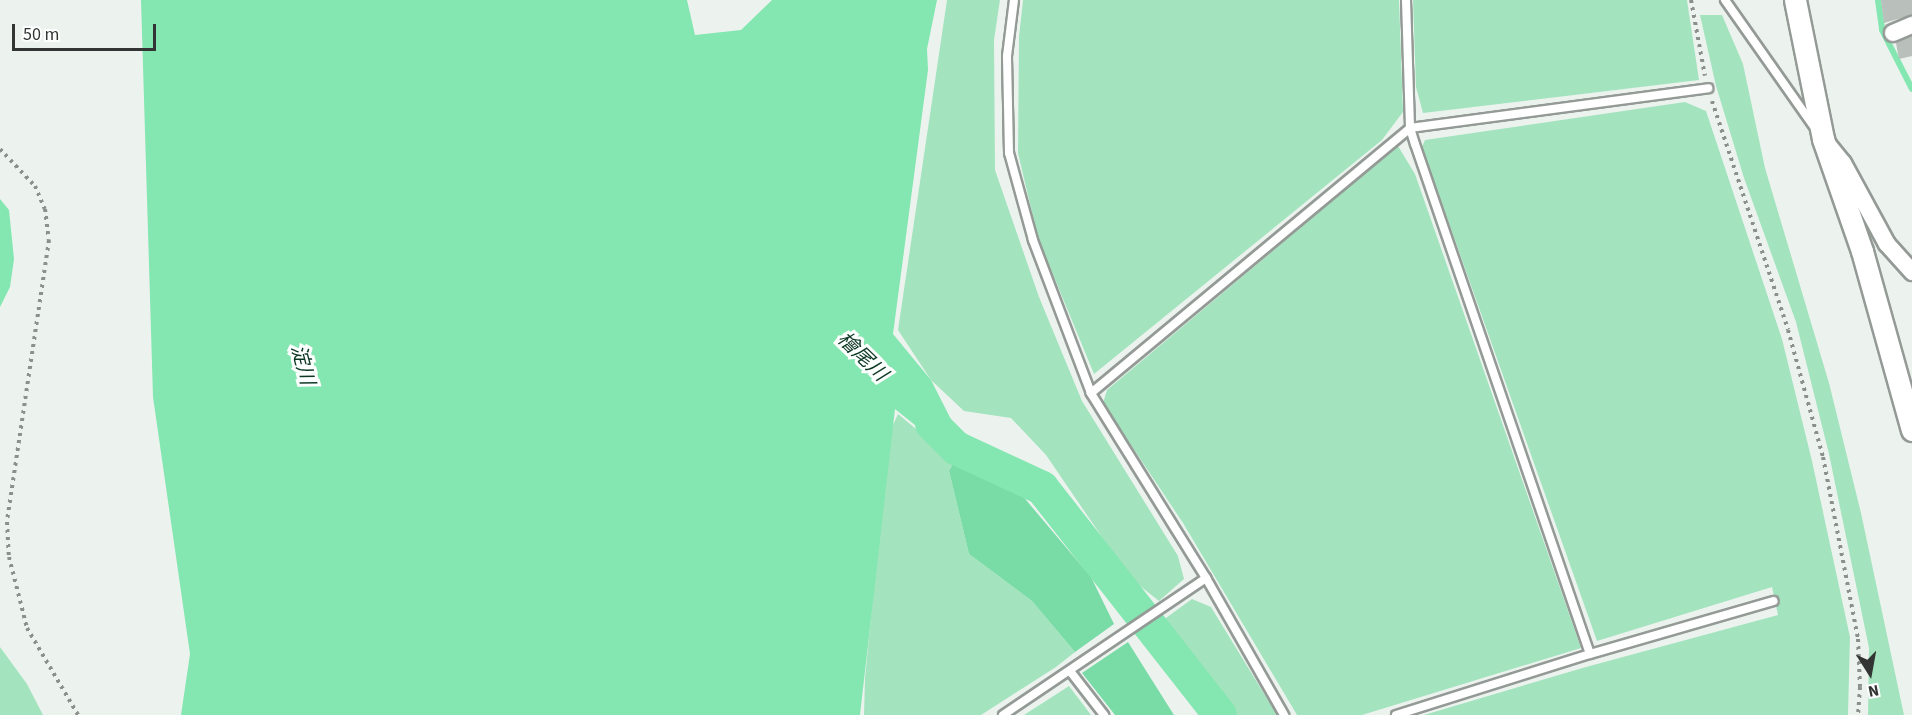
<!DOCTYPE html>
<meta charset="utf-8">
<style>
body{margin:0}
#map{position:relative;width:1912px;height:715px;overflow:hidden;background:#ecf3ef;font-family:"Source Sans 3","Noto Sans JP",sans-serif}
div>[style]{position:absolute}
.green>*{inset:0;background:#a3e4be}
.forest>*{inset:0;background:#79dba6}
.water>*{inset:0;background:#84e6b0}
.stream>*{height:6px;margin:-3px;padding:0 3px;transform-origin:3px;border-radius:3px;background:#84e6b0}
.river>*{height:34px;margin:-17px;padding:0 17px;transform-origin:17px;border-radius:17px;background:#84e6b0}
.building>*{inset:0;background:#b9bfbb}
.path>*{height:4px;margin-top:-2px;transform-origin:0;background:repeating-linear-gradient(90deg,#8b908d 0 3px,transparent 0 7.5px)}
.roads{filter:drop-shadow(2px 0 #949a96) drop-shadow(-2px 0 #949a96) drop-shadow(0 2px #949a96) drop-shadow(0 -2px #949a96)}
.service>*{height:8px;margin:-4px;padding:0 4px;transform-origin:4px;border-radius:4px;background:#fff}
.minor>*{height:16px;margin:-8px;padding:0 8px;transform-origin:8px;border-radius:8px;background:#fff}
.tertiary>*{height:21px;margin:-10.5px;padding:0 10.5px;transform-origin:10.5px;border-radius:10.5px;background:#fff}
span{translate:-50% -50%;white-space:nowrap;text-align:center;line-height:1.15;-webkit-text-stroke:6px #fdfffe;paint-order:stroke}
.water-label{font-size:20px;color:#0c3723;font-style:italic}
.north{position:absolute;left:1840px;top:643px;width:60px;height:60px;-webkit-text-stroke:4px #fdfffe;paint-order:stroke;rotate:169deg;font-size:16px;font-weight:700;line-height:24px;text-align:center;color:#323533}
.north::after{content:'';display:block;margin:auto;width:21px;height:27px;background:#323533;clip-path:polygon(50% 0,100% 100%,50% 72%,0 100%)}
.scale{position:absolute;left:12px;top:24px;width:144px;height:27px;box-sizing:border-box;border:3px solid #323533;border-top:0;padding-left:8px;font-size:18px;line-height:21px;white-space:nowrap;color:#323533;-webkit-text-stroke:4px #fdfffe;paint-order:stroke}
</style>
<div id="map">
<div class="green">
<i style="clip-path:polygon(947px 0,1000px 0,994px 40px,995px 170px,1039px 297px,1082px 401px,1178px 556px,1184px 579px,1159px 601px,1130px 578px,1046px 455px,1011px 418px,964px 411px,931px 380px,898px 330px)"></i>
<i style="clip-path:polygon(1023px 0,1399px 0,1403px 112px,1382px 140px,1094px 374px,1038px 238px,1018px 153px,1019px 37px)"></i>
<i style="clip-path:polygon(1413px 0,1687px 0,1699px 80px,1423px 113px,1416px 87px)"></i>
<i style="clip-path:polygon(1700px 15px,1722px 15px,1743px 64px,1765px 168px,1829px 383px,1861px 513px,1904px 715px,1868px 715px,1869px 648px,1829px 454px,1796px 322px,1744px 178px,1716px 86px)"></i>
<i style="clip-path:polygon(1685px 102px,1706px 111px,1782px 339px,1812px 461px,1850px 637px,1848px 715px,1424px 715px,1586px 667px,1778px 615px,1772px 587px,1597px 641px,1422px 147px,1425px 140px)"></i>
<i style="clip-path:polygon(1398px 146px,1415px 174px,1581px 648px,1362px 715px,1297px 715px,1183px 523px,1103px 403px,1107px 390px)"></i>
<i style="clip-path:polygon(898px 414px,945px 453px,956px 458px,949px 471px,969px 554px,1032px 601px,1075px 652px,1056px 667px,981px 715px,864px 715px,865px 678px,889px 434px)"></i>
<i style="clip-path:polygon(1192px 599px,1211px 607px,1277px 715px,1230px 715px,1159px 623px)"></i>
<i style="clip-path:polygon(0 647px,27px 684px,43px 715px,0 715px)"></i>
<i style="clip-path:polygon(1069px 686px,1091px 715px,1024px 715px)"></i>
</div>
<div class="forest">
<i style="clip-path:polygon(956px 458px,1021px 494px,1091px 577px,1114px 624px,1075px 652px,1032px 601px,969px 554px,949px 471px)"></i>
<i style="clip-path:polygon(1128px 642px,1167px 704px,1174px 715px,1115px 715px,1082px 673px)"></i>
</div>
<div class="water">
<i style="clip-path:polygon(141px 0,687px 0,695px 35px,741px 30px,772px 0,937px 0,927px 49px,928px 70px,893px 334px,931px 380px,968px 453px,970px 465px,956px 458px,895px 409px,860px 715px,181px 715px,190px 654px,153px 397px)"></i>
<i style="clip-path:polygon(0 199px,9px 210px,14px 259px,10px 287px,0 307px)"></i>
</div>
<div class="stream">
<i style="left:1878px;top:0;width:30px;rotate:82deg"></i>
<i style="left:1882px;top:30px;width:66px;rotate:63deg"></i>
</div>
<div class="river">
<i style="left:932px;top:424px;width:34px;rotate:45deg"></i>
<i style="left:956px;top:448px;width:95px;rotate:24.9deg"></i>
<i style="left:1042px;top:488px;width:288px;rotate:51.9deg"></i>
</div>
<div class="building">
<i style="clip-path:polygon(1881px 0,1912px 0,1912px 15px,1884px 23px)"></i>
<i style="clip-path:polygon(1912px 36px,1912px 56px,1899px 59px,1896px 43px)"></i>
</div>
<div class="path">
<i style="left:1691px;top:0;width:77px;rotate:79.6deg"></i>
<i style="left:1712px;top:101px;width:241px;rotate:71.6deg"></i>
<i style="left:1788px;top:330px;width:132px;rotate:74.6deg"></i>
<i style="left:1823px;top:457px;width:185px;rotate:79.1deg"></i>
<i style="left:1858px;top:639px;width:48px;rotate:87.6deg"></i>
<i style="left:1860px;top:687px;width:28px;rotate:94deg"></i>
<i style="left:0;top:149px;width:51px;rotate:46.6deg"></i>
<i style="left:35px;top:186px;width:25px;rotate:67deg"></i>
<i style="left:45px;top:209px;width:31px;rotate:83deg"></i>
<i style="left:49px;top:240px;width:285px;rotate:98.5deg"></i>
<i style="left:7px;top:522px;width:35px;rotate:87deg"></i>
<i style="left:9px;top:557px;width:73px;rotate:75.8deg"></i>
<i style="left:27px;top:628px;width:101px;rotate:59.6deg"></i>
</div>
<div class="roads">
<div class="service">
<i style="left:1406px;top:0;width:128px;rotate:88.2deg"></i>
<i style="left:1410px;top:128px;width:17px;rotate:73deg"></i>
<i style="left:1415px;top:144px;width:539px;rotate:71.06deg"></i>
<i style="left:1725px;top:0;width:153px;rotate:54.9deg"></i>
<i style="left:1091px;top:393px;width:415px;rotate:-39.7deg"></i>
<i style="left:1410px;top:128px;width:301px;rotate:-7.6deg"></i>
<i style="left:1206px;top:578px;width:158px;rotate:60.3deg"></i>
<i style="left:1070px;top:671px;width:56px;rotate:52.3deg"></i>
<i style="left:1003px;top:715px;width:245px;rotate:-34deg"></i>
<i style="left:1206px;top:578px;width:218px;rotate:-121.9deg"></i>
<i style="left:1091px;top:393px;width:164px;rotate:-110.8deg"></i>
<i style="left:1033px;top:240px;width:90px;rotate:-105.4deg"></i>
<i style="left:1009px;top:153px;width:97px;rotate:-91.2deg"></i>
<i style="left:1007px;top:56px;width:56px;rotate:-82.9deg"></i>
<i style="left:1396px;top:715px;width:203px;rotate:-17.5deg"></i>
<i style="left:1590px;top:654px;width:191px;rotate:-16.1deg"></i>
</div>
<div class="minor">
<i style="left:1893px;top:33px;width:21px;rotate:-23deg"></i>
<i style="left:1829px;top:146px;width:22px;rotate:51deg"></i>
<i style="left:1843px;top:163px;width:92px;rotate:61.5deg"></i>
<i style="left:1887px;top:244px;width:38px;rotate:48deg"></i>
</div>
<div class="tertiary">
<i style="left:1795px;top:0;width:142px;rotate:78.6deg"></i>
<i style="left:1823px;top:139px;width:119px;rotate:70.8deg"></i>
<i style="left:1862px;top:251px;width:186px;rotate:74.4deg"></i>
</div>
</div>
<div class="water-label">
<span style="left:862px;top:357px;rotate:44deg">檜尾川</span>
<span style="left:302px;top:365px;rotate:75deg">淀川</span>
</div>
<div class="north">N</div>
<div class="scale">50 m</div>
</div>
